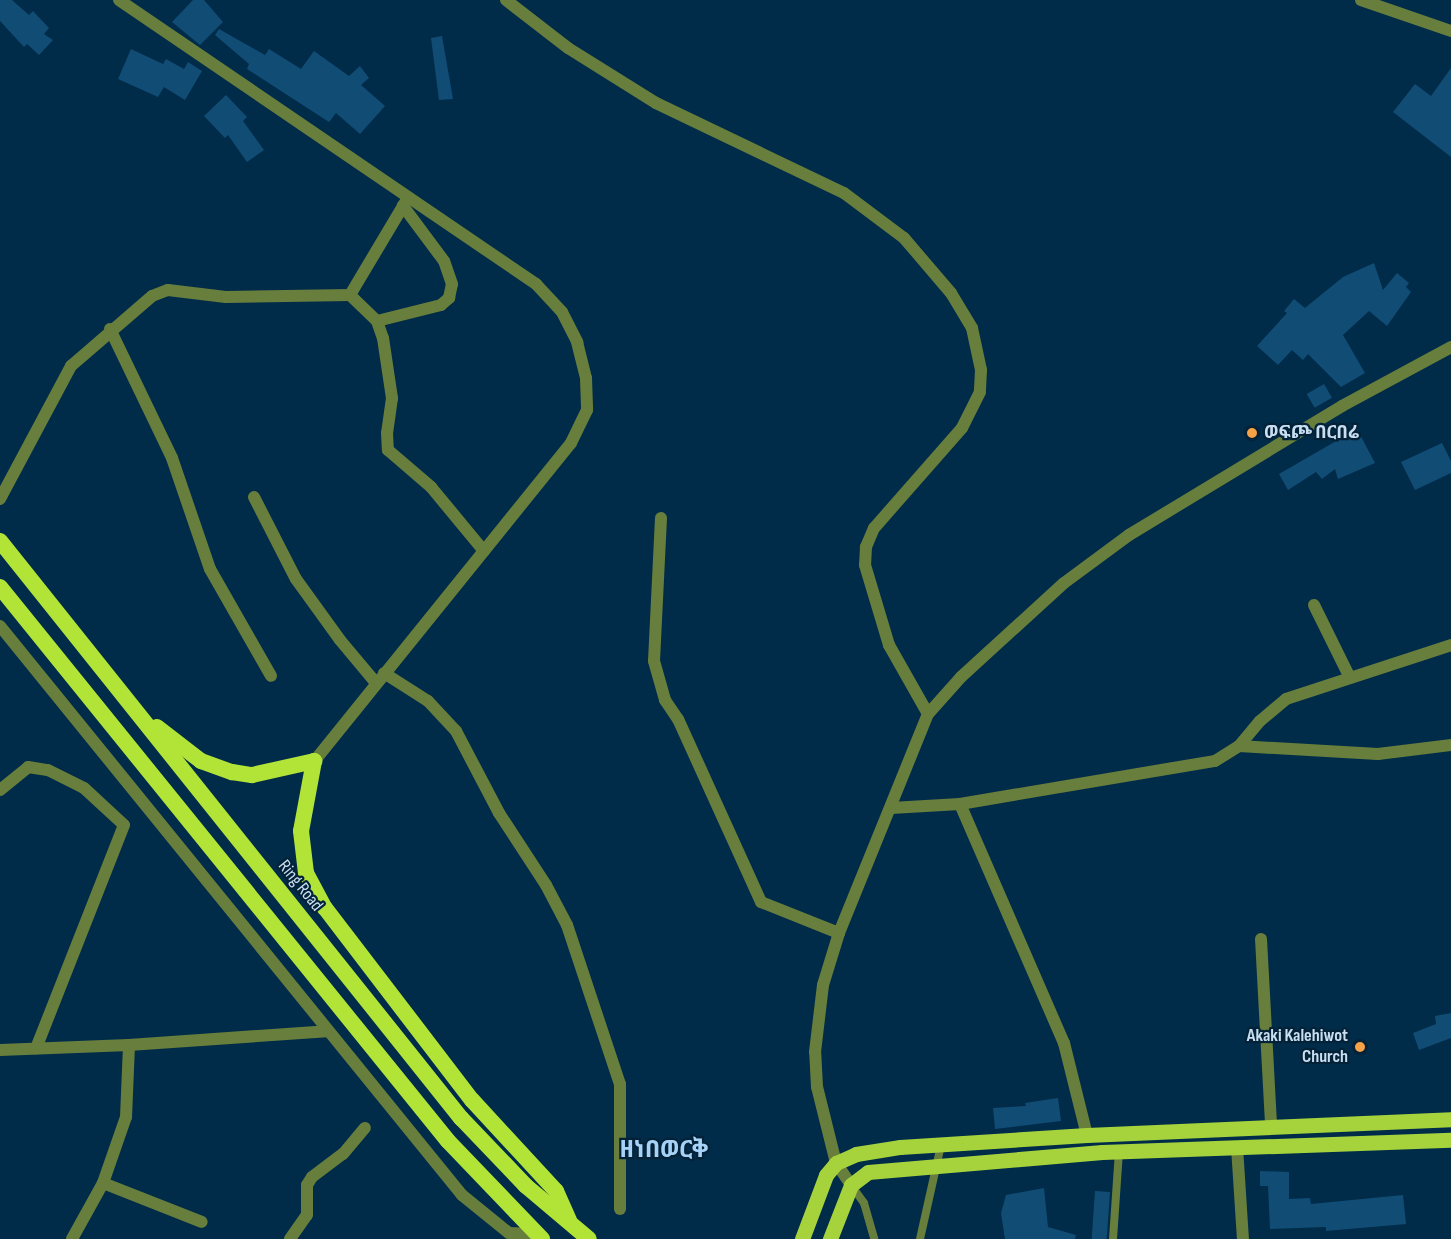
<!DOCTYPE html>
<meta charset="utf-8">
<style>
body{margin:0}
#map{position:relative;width:1451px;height:1239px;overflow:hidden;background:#012c49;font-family:"Sofia Sans Condensed","Noto Sans Ethiopic",sans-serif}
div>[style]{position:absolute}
.building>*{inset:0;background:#114c75;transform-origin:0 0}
.service>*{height:8px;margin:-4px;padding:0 4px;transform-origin:4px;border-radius:4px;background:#687e3c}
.minor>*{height:12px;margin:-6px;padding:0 6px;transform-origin:6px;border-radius:6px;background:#687e3c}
.tertiary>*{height:12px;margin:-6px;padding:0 6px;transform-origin:6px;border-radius:6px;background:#687e3c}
.primary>*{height:15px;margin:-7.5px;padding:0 7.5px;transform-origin:7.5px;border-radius:7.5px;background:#a6d33c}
.trunk>*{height:16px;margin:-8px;padding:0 8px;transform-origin:8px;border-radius:8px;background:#b2e438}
.dots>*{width:16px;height:16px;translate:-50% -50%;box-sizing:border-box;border:3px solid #032238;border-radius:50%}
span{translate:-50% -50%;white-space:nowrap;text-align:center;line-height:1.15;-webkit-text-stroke:4.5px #032238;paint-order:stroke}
.poi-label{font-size:18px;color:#c9def1;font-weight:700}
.left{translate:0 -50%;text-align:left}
.right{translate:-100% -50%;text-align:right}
.street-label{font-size:18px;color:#c9def1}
.district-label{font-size:24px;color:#a7d2f7;font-weight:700}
</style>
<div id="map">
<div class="building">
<i style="clip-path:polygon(0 0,12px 0,29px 15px,33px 11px,49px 28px,44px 34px,53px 40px,39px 55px,27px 44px,24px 47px,0 21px)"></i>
<i style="clip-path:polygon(193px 0,204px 0,223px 22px,200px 45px,172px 22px)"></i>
<i style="clip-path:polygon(219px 29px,265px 55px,269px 49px,301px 69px,314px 51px,349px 76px,360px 66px,369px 78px,361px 85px,385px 106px,360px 134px,336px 113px,329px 122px,247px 69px,249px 64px,215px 35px)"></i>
<i style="clip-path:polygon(442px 36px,453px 99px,439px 100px,431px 38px)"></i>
<i style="clip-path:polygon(131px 49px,163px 64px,166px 59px,184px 69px,188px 62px,202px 71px,185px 100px,164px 87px,158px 97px,118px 79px)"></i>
<i style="clip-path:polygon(1451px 68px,1451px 157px,1393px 112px,1415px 84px,1431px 96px)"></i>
<i style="clip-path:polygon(226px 95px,247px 117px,243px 121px,264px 150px,247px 162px,228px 135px,225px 138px,204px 116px)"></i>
<i style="clip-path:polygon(1374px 263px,1383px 290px,1397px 273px,1409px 283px,1406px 287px,1411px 292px,1387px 326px,1369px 311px,1343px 335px,1365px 373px,1341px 387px,1308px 354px,1303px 360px,1292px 350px,1278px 365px,1257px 346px,1287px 313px,1284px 311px,1294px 299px,1305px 308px,1343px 277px)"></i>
<i style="left:1324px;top:384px;width:16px;height:20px;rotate:60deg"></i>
<i style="clip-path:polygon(1357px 429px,1375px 463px,1338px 479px,1335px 469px,1322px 479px,1316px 472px,1288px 490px,1279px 474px)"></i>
<i style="clip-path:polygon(1442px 443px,1451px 461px,1451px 473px,1415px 490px,1401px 462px)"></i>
<i style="clip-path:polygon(1451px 1013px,1451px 1038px,1419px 1050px,1413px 1033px,1436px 1024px,1435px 1016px)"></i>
<i style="clip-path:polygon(1058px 1098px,1061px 1121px,995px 1129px,993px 1108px,1026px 1106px,1025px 1103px)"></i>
<i style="clip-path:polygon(1260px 1171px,1289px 1172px,1289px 1199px,1310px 1198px,1311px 1204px,1403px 1195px,1406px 1224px,1326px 1231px,1326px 1227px,1270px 1229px,1268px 1186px,1260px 1186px)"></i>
<i style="clip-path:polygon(1044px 1188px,1048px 1227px,1076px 1235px,1075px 1239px,1005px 1239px,1001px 1213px,1006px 1195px)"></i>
<i style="left:1095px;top:1191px;width:15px;height:48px;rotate:4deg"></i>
</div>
<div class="service">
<i style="left:851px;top:1185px;width:22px;rotate:54deg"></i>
<i style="left:864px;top:1203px;width:37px;rotate:74deg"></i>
<i style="left:920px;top:1239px;width:96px;rotate:-77.4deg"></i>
<i style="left:1113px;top:1239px;width:88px;rotate:-86.1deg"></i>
</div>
<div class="minor">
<i style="left:506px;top:0;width:78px;rotate:37.7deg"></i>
<i style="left:568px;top:48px;width:104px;rotate:32deg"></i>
<i style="left:656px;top:103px;width:208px;rotate:25.6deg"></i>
<i style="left:844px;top:193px;width:75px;rotate:36.9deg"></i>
<i style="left:904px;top:238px;width:72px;rotate:49.5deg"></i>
<i style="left:951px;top:293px;width:41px;rotate:59deg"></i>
<i style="left:972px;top:328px;width:43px;rotate:77.9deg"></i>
<i style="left:981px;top:370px;width:22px;rotate:93deg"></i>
<i style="left:980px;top:392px;width:40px;rotate:116.6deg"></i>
<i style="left:962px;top:428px;width:133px;rotate:131.3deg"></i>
<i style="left:874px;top:528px;width:21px;rotate:113deg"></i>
<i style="left:866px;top:547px;width:18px;rotate:93deg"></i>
<i style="left:865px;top:565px;width:84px;rotate:73.3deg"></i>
<i style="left:889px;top:645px;width:79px;rotate:60.5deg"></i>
<i style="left:350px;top:295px;width:109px;rotate:-59.2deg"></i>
<i style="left:377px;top:321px;width:66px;rotate:-14deg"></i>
<i style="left:441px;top:305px;width:11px;rotate:-41deg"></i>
<i style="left:449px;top:298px;width:14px;rotate:-78deg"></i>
<i style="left:452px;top:284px;width:24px;rotate:-109deg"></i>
<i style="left:444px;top:261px;width:69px;rotate:-126.7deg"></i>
<i style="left:110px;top:329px;width:143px;rotate:64.3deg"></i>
<i style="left:172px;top:458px;width:117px;rotate:71.1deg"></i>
<i style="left:210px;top:569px;width:123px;rotate:60.3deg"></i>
<i style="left:254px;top:497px;width:92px;rotate:62.9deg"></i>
<i style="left:296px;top:579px;width:75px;rotate:54.2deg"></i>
<i style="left:340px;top:640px;width:56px;rotate:50.1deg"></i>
<i style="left:0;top:499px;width:151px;rotate:-61.9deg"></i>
<i style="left:71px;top:366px;width:107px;rotate:-40.8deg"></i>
<i style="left:152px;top:296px;width:17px;rotate:-21deg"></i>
<i style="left:168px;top:290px;width:58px;rotate:6.9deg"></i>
<i style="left:226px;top:297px;width:124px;rotate:-0.9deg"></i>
<i style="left:350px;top:295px;width:37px;rotate:44deg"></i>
<i style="left:377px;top:321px;width:18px;rotate:71deg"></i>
<i style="left:383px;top:338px;width:61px;rotate:81.5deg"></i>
<i style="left:392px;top:398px;width:35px;rotate:98deg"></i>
<i style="left:387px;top:433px;width:17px;rotate:87deg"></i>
<i style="left:388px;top:450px;width:57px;rotate:40.7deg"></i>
<i style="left:431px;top:487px;width:83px;rotate:50.4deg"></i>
<i style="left:661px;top:518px;width:143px;rotate:92.8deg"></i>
<i style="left:654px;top:661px;width:41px;rotate:74.2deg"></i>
<i style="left:665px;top:700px;width:23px;rotate:56deg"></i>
<i style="left:678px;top:719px;width:201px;rotate:65.6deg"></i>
<i style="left:761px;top:902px;width:84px;rotate:21.7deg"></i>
<i style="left:1314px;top:605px;width:81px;rotate:63.7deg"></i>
<i style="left:384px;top:673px;width:52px;rotate:32.5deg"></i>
<i style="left:428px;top:701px;width:41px;rotate:47deg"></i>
<i style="left:456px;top:731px;width:93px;rotate:62.3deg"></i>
<i style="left:499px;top:813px;width:86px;rotate:56.9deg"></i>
<i style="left:546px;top:885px;width:45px;rotate:62.3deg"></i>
<i style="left:567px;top:925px;width:168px;rotate:71.6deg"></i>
<i style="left:620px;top:1084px;width:125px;rotate:90deg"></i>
<i style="left:1239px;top:746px;width:139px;rotate:3.3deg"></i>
<i style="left:1378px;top:754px;width:74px;rotate:-7deg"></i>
<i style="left:0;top:790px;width:36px;rotate:-39deg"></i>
<i style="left:28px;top:767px;width:20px;rotate:9deg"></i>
<i style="left:48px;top:770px;width:40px;rotate:26.6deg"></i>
<i style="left:84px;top:788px;width:54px;rotate:42.8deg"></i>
<i style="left:124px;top:825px;width:240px;rotate:111.5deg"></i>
<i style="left:960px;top:804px;width:261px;rotate:66.5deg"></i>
<i style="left:1064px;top:1043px;width:95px;rotate:76deg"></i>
<i style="left:891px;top:808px;width:69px;rotate:-3.3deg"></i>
<i style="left:960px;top:804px;width:259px;rotate:-9.6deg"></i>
<i style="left:1215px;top:761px;width:28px;rotate:-32deg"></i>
<i style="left:1239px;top:746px;width:33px;rotate:-50deg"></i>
<i style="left:1260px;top:721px;width:34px;rotate:-40deg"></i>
<i style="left:1286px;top:699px;width:174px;rotate:-18.1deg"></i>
<i style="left:1261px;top:939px;width:186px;rotate:86.9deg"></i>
<i style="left:1237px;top:1147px;width:92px;rotate:86.3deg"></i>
<i style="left:103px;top:1183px;width:106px;rotate:21.5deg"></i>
<i style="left:72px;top:1239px;width:64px;rotate:-61deg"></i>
<i style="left:103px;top:1183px;width:70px;rotate:-70.8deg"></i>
<i style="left:126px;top:1117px;width:72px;rotate:-87.6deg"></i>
<i style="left:290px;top:1239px;width:29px;rotate:-55deg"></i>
<i style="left:307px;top:1215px;width:30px;rotate:-90deg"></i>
<i style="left:307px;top:1185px;width:9px;rotate:-58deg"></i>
<i style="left:312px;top:1177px;width:39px;rotate:-37deg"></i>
<i style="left:343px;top:1154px;width:34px;rotate:-50deg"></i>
</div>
<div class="tertiary">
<i style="left:119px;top:0;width:505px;rotate:34.26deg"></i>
<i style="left:536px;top:284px;width:38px;rotate:47deg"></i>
<i style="left:562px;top:312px;width:34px;rotate:63deg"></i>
<i style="left:577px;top:342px;width:37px;rotate:76deg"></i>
<i style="left:586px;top:378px;width:32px;rotate:88deg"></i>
<i style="left:587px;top:410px;width:37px;rotate:116deg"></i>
<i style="left:571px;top:443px;width:409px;rotate:128.9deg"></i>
<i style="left:1361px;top:0;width:95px;rotate:19deg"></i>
<i style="left:0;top:626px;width:733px;rotate:50.93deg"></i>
<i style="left:462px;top:1195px;width:60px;rotate:39deg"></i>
<i style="left:509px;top:1233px;width:27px;rotate:2deg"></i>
<i style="left:0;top:1050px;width:129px;rotate:-2.2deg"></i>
<i style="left:129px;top:1045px;width:198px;rotate:-4deg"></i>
<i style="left:851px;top:1185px;width:27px;rotate:-124deg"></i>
<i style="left:836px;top:1163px;width:78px;rotate:-104deg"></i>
<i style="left:817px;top:1087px;width:35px;rotate:-93deg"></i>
<i style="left:815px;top:1052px;width:67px;rotate:-83.2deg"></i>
<i style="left:823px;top:985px;width:54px;rotate:-72.9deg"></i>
<i style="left:839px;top:933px;width:236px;rotate:-67.9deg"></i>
<i style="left:928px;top:714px;width:50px;rotate:-48.3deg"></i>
<i style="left:961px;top:677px;width:139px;rotate:-42.4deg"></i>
<i style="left:1064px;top:583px;width:81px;rotate:-36.4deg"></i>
<i style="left:1129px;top:535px;width:249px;rotate:-31.2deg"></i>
<i style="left:1342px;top:406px;width:124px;rotate:-28.4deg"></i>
</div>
<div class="primary">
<i style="left:802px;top:1239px;width:68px;rotate:-69.4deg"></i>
<i style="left:826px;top:1175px;width:16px;rotate:-50deg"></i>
<i style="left:836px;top:1163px;width:22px;rotate:-24deg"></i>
<i style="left:856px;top:1154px;width:45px;rotate:-9deg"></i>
<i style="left:900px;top:1147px;width:187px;rotate:-3.7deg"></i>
<i style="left:1087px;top:1135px;width:364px;rotate:-2.5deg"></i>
<i style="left:830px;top:1239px;width:58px;rotate:-68.7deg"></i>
<i style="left:851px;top:1185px;width:21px;rotate:-37deg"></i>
<i style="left:868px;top:1172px;width:235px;rotate:-4.9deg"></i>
<i style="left:1102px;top:1152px;width:349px;rotate:-2deg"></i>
</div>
<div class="trunk">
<i style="left:0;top:541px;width:739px;rotate:51.38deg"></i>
<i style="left:461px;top:1118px;width:94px;rotate:46.3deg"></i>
<i style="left:526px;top:1186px;width:82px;rotate:40.1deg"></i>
<i style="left:0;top:587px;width:712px;rotate:51.04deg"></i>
<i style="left:448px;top:1141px;width:136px;rotate:46.2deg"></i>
<i style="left:157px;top:727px;width:56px;rotate:37.7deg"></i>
<i style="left:201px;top:761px;width:33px;rotate:20deg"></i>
<i style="left:232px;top:772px;width:20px;rotate:9deg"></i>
<i style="left:252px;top:775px;width:64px;rotate:-12.7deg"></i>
<i style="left:314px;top:761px;width:71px;rotate:100.5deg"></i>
<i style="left:301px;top:831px;width:42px;rotate:83.2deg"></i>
<i style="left:306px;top:873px;width:40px;rotate:62deg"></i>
<i style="left:325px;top:908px;width:242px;rotate:52.6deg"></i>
<i style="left:472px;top:1100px;width:124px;rotate:47.3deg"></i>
<i style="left:556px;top:1191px;width:32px;rotate:66deg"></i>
</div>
<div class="dots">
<i style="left:1252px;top:433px;background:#f6a247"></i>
<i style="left:1360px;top:1047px;background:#f6a247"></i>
</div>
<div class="poi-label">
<span class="left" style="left:1264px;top:433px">ወፍጮ በርበሬ</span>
<span class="right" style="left:1348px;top:1047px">Akaki Kalehiwot<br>Church</span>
</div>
<div class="street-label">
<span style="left:300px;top:886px;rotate:51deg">Ring Road</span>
</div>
<div class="district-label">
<span style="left:664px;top:1150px">ዘነበወርቅ</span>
</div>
</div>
